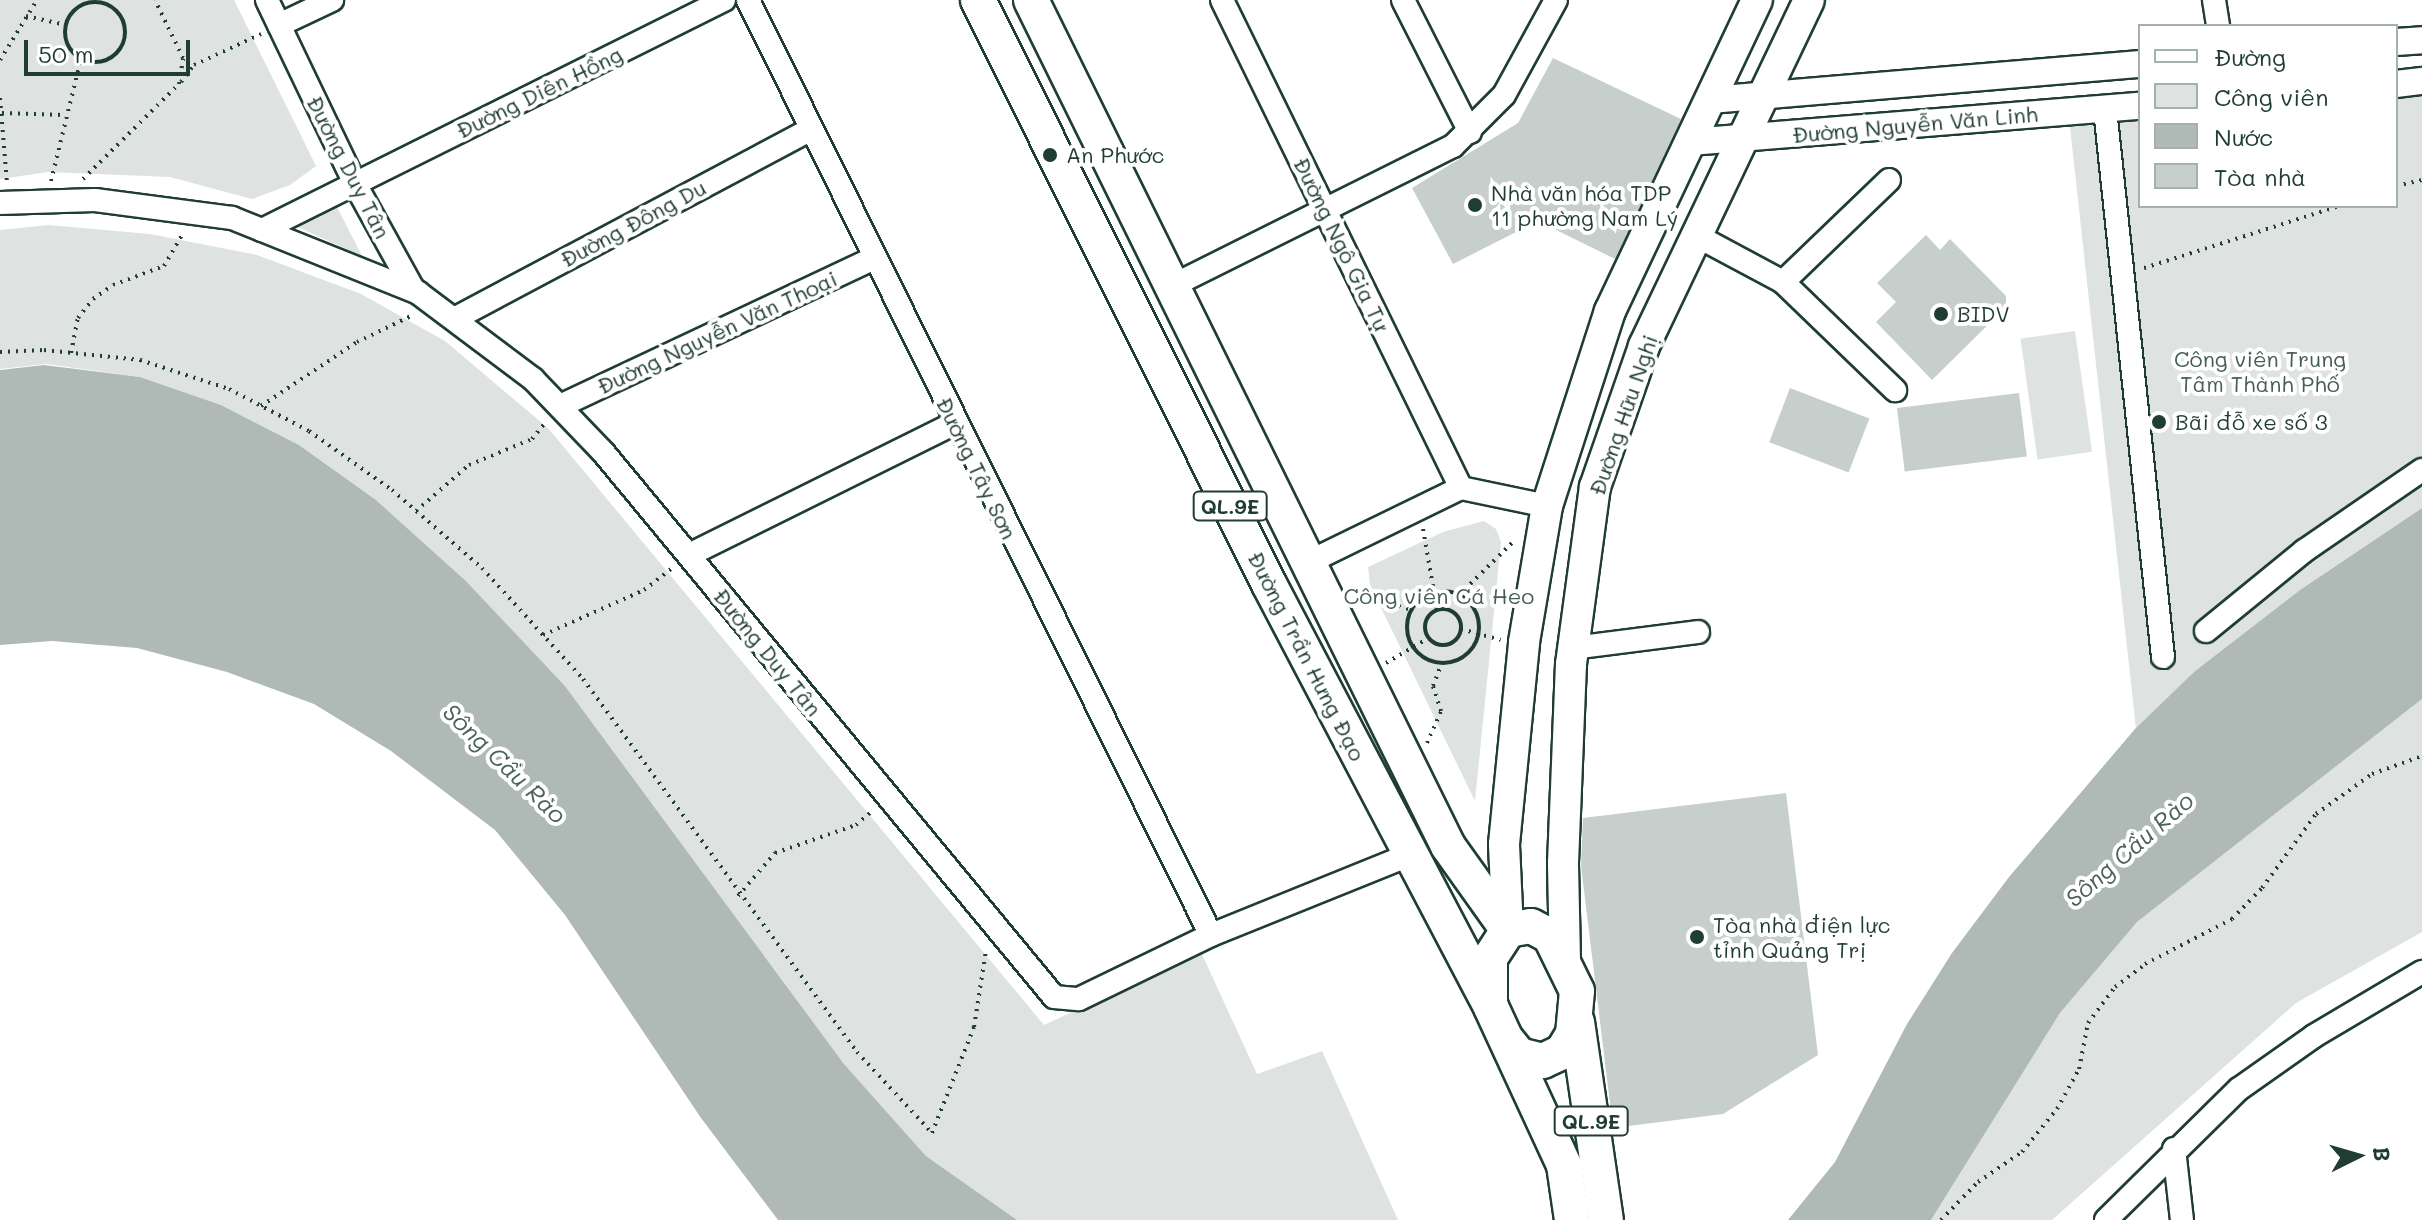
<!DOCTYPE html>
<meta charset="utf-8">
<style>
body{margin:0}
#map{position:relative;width:2422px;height:1220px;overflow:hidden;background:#fff;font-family:Mali,sans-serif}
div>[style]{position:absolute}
.green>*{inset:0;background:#dee3e2;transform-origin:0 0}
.water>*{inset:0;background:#afbab7}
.building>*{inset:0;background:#c7cfcc;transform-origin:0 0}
.path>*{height:4px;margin-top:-2px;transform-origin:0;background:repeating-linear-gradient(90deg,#1f3d34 0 2px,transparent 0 8px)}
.path>.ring{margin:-2px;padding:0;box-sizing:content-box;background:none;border:4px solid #1f3d34;border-radius:50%}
.roads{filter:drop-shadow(2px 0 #1f3d34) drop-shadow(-2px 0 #1f3d34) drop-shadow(0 2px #1f3d34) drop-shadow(0 -2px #1f3d34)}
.minor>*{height:22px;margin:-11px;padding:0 11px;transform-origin:11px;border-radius:11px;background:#fff}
.tertiary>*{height:26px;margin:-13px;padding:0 13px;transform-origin:13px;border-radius:13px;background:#fff}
.secondary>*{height:30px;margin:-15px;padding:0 15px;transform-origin:15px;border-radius:15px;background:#fff}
.primary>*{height:34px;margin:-17px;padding:0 17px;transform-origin:17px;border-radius:17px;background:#fff}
.dots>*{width:22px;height:22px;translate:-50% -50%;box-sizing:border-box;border:4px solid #fff;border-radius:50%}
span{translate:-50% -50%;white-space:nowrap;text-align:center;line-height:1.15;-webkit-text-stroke:8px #fff;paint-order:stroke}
.shield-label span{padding:2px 6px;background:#fff;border:2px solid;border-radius:6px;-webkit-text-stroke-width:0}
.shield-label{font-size:20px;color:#1f3d34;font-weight:700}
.street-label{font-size:22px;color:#1f3d34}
.poi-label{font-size:22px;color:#1f3d34}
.left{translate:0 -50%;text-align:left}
.park-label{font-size:22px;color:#455e57}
.water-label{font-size:24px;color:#4a625b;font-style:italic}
.legend{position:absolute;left:2138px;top:24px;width:260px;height:184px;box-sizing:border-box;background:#fff;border:2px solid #a5b1ae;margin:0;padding:10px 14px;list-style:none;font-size:24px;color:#1f3d34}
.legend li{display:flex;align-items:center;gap:16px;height:40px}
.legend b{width:40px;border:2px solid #a5b1ae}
.north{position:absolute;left:2318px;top:1116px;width:80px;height:80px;-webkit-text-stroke:6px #fff;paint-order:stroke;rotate:85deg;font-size:22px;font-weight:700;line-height:32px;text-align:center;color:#1f3d34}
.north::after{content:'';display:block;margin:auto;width:28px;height:36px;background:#1f3d34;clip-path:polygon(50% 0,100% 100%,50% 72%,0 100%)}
.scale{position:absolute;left:24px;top:40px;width:166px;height:36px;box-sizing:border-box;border:4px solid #1f3d34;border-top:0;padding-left:10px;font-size:24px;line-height:28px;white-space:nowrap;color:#1f3d34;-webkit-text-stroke:6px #fff;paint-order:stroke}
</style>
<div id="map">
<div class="green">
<i style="clip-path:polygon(0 0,234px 0,316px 166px,290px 185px,252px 199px,170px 177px,48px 172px,0 179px)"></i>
<i style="clip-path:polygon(2422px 85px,2422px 508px,2300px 590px,2195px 671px,2136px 729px,2070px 127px,2140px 118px,2140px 206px,2396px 206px,2396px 88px)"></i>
<i style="clip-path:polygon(335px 203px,362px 256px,293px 225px)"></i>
<i style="clip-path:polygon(48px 225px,150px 234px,257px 255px,361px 294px,445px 341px,548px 428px,1044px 1025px,1201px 952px,1257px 1074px,1322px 1051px,1398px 1220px,1017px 1220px,926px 1156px,844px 1064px,565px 686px,466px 581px,376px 500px,299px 445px,221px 405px,140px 377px,46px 364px,0 369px,0 230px)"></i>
<i style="left:2075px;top:331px;width:122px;height:55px;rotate:82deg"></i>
<i style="clip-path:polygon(1484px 521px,1496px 529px,1501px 542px,1475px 801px,1370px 585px,1368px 567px,1443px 532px)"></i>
<i style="clip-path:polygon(2422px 699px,2422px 932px,2296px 1003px,2052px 1220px,1931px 1220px,2060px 1013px,2137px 922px)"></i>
</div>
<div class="water">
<i style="clip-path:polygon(44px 365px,140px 377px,221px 405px,299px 445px,376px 500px,466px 581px,565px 686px,844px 1064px,926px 1156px,1017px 1220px,778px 1220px,701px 1118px,565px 915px,495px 830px,391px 751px,314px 704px,227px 672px,137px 648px,52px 641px,0 645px,0 370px)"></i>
<i style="clip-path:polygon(2422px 508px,2422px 699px,2137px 922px,2060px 1013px,1931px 1220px,1788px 1220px,1835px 1162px,1907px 1024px,1952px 953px,2009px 877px,2135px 729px,2195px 671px,2300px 590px)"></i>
</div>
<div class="building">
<i style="clip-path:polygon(1553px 58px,1681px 119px,1615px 259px,1538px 221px,1453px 264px,1412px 188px,1518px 123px)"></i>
<i style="clip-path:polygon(1926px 235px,1940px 250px,1950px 239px,2006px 296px,2006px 307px,1932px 380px,1876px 322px,1896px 302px,1877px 283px)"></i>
<i style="left:1790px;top:388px;width:85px;height:58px;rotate:21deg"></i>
<i style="left:2019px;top:393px;width:64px;height:123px;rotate:83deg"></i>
<i style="clip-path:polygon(1786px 793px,1818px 1055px,1723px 1114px,1613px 1128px,1581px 866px,1583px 818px)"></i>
</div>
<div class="path">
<i class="ring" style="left:65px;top:2px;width:56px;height:56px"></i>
<i style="left:26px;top:16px;width:41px;rotate:12.7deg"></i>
<i style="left:0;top:60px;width:70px;rotate:-58.3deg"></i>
<i style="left:181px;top:82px;width:21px;rotate:-53deg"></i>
<i style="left:194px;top:65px;width:74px;rotate:-24.8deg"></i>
<i style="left:0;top:98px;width:85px;rotate:85.3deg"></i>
<i style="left:2px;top:113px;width:63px;rotate:1.8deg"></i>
<i style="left:83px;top:179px;width:135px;rotate:-44.7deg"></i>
<i style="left:179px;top:84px;width:26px;rotate:-81deg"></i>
<i style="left:183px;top:58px;width:64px;rotate:-115.8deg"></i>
<i style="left:51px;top:181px;width:126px;rotate:-76.2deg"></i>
<i style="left:2396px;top:186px;width:27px;rotate:-13deg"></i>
<i style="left:2144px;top:268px;width:206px;rotate:-17.6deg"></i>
<i style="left:0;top:352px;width:44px;rotate:-2.6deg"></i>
<i style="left:44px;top:350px;width:97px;rotate:5.9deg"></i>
<i style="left:140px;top:360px;width:94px;rotate:18deg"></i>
<i style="left:229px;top:389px;width:90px;rotate:27.7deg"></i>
<i style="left:309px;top:431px;width:102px;rotate:35.4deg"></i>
<i style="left:392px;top:490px;width:119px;rotate:40.9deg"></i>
<i style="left:482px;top:568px;width:150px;rotate:47.7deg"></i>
<i style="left:583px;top:679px;width:463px;rotate:53.7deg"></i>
<i style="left:857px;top:1052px;width:110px;rotate:47.2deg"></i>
<i style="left:932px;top:1133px;width:114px;rotate:-68.4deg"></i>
<i style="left:974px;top:1027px;width:78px;rotate:-81.1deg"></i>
<i style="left:71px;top:353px;width:36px;rotate:-79deg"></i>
<i style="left:78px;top:318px;width:24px;rotate:-52deg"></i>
<i style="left:93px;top:299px;width:24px;rotate:-35deg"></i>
<i style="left:113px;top:285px;width:54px;rotate:-20.4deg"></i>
<i style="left:164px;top:266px;width:38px;rotate:-60deg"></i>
<i style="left:261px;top:406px;width:115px;rotate:-33.7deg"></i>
<i style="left:357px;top:342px;width:62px;rotate:-25.7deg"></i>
<i style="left:416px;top:511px;width:70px;rotate:-41deg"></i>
<i style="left:469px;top:465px;width:68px;rotate:-22.4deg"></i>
<i style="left:532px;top:439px;width:21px;rotate:-51deg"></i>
<i style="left:1423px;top:529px;width:81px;rotate:80.1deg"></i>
<i style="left:1353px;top:591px;width:62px;rotate:17.9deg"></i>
<i class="ring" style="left:1407px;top:591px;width:68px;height:68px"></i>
<i style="left:1459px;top:595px;width:76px;rotate:-44.5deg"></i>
<i class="ring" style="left:1425px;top:609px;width:32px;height:32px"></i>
<i style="left:1461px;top:629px;width:41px;rotate:15.4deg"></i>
<i style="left:543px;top:635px;width:111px;rotate:-24deg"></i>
<i style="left:644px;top:590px;width:34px;rotate:-38deg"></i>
<i style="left:1386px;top:663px;width:50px;rotate:-30.2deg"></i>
<i style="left:1427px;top:743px;width:35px;rotate:-66deg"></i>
<i style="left:1441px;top:711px;width:26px;rotate:-108deg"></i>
<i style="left:1433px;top:686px;width:25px;rotate:-69deg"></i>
<i style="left:738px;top:896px;width:57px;rotate:-49.3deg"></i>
<i style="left:775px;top:853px;width:86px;rotate:-19.1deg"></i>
<i style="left:856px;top:825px;width:23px;rotate:-41deg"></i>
<i style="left:1941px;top:1220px;width:53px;rotate:-45.8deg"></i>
<i style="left:1978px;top:1182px;width:53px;rotate:-34.3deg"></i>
<i style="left:2022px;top:1152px;width:55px;rotate:-50.9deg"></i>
<i style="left:2057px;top:1109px;width:46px;rotate:-61.2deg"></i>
<i style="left:2079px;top:1069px;width:47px;rotate:-78.9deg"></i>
<i style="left:2088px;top:1023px;width:45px;rotate:-53.1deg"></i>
<i style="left:2115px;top:987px;width:38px;rotate:-37deg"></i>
<i style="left:2145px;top:964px;width:98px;rotate:-27.3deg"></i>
<i style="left:2232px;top:919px;width:43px;rotate:-45.9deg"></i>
<i style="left:2262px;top:888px;width:92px;rotate:-53.9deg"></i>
<i style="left:2316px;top:814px;width:69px;rotate:-35.5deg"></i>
<i style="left:2372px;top:774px;width:53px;rotate:-19.8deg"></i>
</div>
<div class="roads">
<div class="minor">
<i style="left:267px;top:0;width:204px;rotate:64.4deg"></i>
<i style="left:355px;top:184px;width:120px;rotate:61.1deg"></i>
<i style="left:413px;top:289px;width:150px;rotate:36.9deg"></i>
<i style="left:533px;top:379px;width:101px;rotate:46.2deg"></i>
<i style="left:603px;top:452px;width:707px;rotate:50.39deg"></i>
<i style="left:1054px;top:997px;width:25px;rotate:5deg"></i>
<i style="left:1079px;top:999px;width:147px;rotate:-25.9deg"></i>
<i style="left:1211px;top:935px;width:214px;rotate:-22deg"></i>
<i style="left:748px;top:0;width:1043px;rotate:63.66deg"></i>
<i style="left:1222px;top:0;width:543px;rotate:63.91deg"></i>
<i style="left:1403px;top:0;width:148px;rotate:63.1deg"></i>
<i style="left:2214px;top:0;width:26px;rotate:81deg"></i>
<i style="left:279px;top:25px;width:59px;rotate:-25.3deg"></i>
<i style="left:2105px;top:109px;width:551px;rotate:83.96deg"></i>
<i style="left:0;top:203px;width:95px;rotate:-1.8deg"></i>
<i style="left:95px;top:200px;width:138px;rotate:7.5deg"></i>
<i style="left:232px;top:218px;width:201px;rotate:21.9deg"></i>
<i style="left:262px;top:230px;width:516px;rotate:-26.47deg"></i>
<i style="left:1697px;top:236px;width:98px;rotate:28.1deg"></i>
<i style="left:1783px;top:282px;width:156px;rotate:44deg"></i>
<i style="left:1783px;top:282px;width:147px;rotate:-43.9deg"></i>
<i style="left:1172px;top:286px;width:314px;rotate:-26.5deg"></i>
<i style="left:1453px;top:146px;width:72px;rotate:-45deg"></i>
<i style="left:1504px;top:95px;width:108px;rotate:-61.3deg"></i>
<i style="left:456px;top:318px;width:402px;rotate:-28deg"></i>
<i style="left:560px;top:406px;width:347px;rotate:-25.2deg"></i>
<i style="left:689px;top:555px;width:297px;rotate:-26.4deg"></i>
<i style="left:1309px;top:562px;width:169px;rotate:-26deg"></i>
<i style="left:1461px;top:488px;width:88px;rotate:11.8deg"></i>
<i style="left:2206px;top:631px;width:127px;rotate:-39.2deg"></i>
<i style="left:2304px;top:551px;width:143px;rotate:-34.5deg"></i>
<i style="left:1573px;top:648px;width:126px;rotate:-7.3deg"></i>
<i style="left:2174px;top:1149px;width:71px;rotate:83.6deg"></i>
<i style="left:2106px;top:1220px;width:187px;rotate:-44.6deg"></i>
<i style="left:2239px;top:1089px;width:92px;rotate:-35.2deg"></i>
<i style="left:2314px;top:1036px;width:126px;rotate:-30.7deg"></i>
</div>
<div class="tertiary">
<i style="left:2396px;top:42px;width:26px;rotate:-4deg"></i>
<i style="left:2396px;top:84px;width:26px;rotate:-7deg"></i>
<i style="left:1710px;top:100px;width:432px;rotate:-4.8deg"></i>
<i style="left:1690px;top:142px;width:451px;rotate:-4.6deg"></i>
</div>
<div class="secondary">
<i style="left:1508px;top:930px;width:86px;rotate:-92.7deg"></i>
<i style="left:1504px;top:844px;width:203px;rotate:-84.3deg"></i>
<i style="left:1524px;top:642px;width:138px;rotate:-80.4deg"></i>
<i style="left:1547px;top:506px;width:205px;rotate:-72.1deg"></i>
<i style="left:1610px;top:311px;width:344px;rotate:-64.7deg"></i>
<i style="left:1565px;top:960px;width:97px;rotate:-91.2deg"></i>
<i style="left:1563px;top:863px;width:199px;rotate:-87.7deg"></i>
<i style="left:1571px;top:664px;width:179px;rotate:-82.3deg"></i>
<i style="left:1595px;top:487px;width:149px;rotate:-70.8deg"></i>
<i style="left:1644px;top:346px;width:383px;rotate:-64.5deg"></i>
</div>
<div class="primary">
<i style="left:978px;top:0;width:652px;rotate:63.51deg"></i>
<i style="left:1269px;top:584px;width:478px;rotate:62.3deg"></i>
<i style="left:1491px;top:1007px;width:174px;rotate:65.2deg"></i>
<i style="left:1564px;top:1165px;width:56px;rotate:81.7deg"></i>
<i style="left:1031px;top:0;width:943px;rotate:63.76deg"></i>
<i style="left:1448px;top:846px;width:103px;rotate:54.5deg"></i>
<i style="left:1490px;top:1002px;width:44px;rotate:-90deg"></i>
<i style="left:1490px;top:958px;width:33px;rotate:-57deg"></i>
<i style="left:1508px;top:930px;width:23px;rotate:-10deg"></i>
<i style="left:1531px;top:926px;width:21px;rotate:28deg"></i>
<i style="left:1550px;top:936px;width:61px;rotate:63.9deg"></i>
<i style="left:1577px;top:991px;width:43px;rotate:95.3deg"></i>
<i style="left:1573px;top:1034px;width:21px;rotate:121deg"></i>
<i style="left:1562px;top:1052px;width:21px;rotate:155deg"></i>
<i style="left:1543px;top:1061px;width:25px;rotate:-166deg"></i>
<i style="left:1519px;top:1055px;width:19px;rotate:-129deg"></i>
<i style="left:1577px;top:1022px;width:200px;rotate:81.7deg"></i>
</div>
</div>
<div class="dots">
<i style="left:1050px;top:155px;background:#1f3d34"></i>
<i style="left:1475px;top:205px;background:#1f3d34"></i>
<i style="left:1941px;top:314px;background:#1f3d34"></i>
<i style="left:2159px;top:422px;background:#1f3d34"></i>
<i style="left:1697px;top:937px;background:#1f3d34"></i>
</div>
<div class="shield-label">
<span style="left:1230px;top:506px">QL.9E</span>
<span style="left:1591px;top:1121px">QL.9E</span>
</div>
<div class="street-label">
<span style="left:539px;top:92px;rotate:-26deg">Đường Diên Hồng</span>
<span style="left:1915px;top:124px;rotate:-5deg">Đường Nguyễn Văn Linh</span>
<span style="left:349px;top:167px;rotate:63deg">Đường Duy Tân</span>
<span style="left:633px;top:223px;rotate:-28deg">Đường Đông Du</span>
<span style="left:1342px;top:244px;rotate:64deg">Đường Ngô Gia Tự</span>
<span style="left:717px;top:332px;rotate:-25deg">Đường Nguyễn Văn Thoại</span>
<span style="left:1623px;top:415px;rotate:-71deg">Đường Hữu Nghị</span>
<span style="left:977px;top:468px;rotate:64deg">Đường Tây Sơn</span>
<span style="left:768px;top:652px;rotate:51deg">Đường Duy Tân</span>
<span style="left:1307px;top:656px;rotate:63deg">Đường Trần Hưng Đạo</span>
</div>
<div class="poi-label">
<span class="left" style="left:1066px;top:155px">An Phước</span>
<span class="left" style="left:1491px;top:205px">Nhà văn hóa TDP<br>11 phường Nam Lý</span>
<span class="left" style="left:1957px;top:314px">BIDV</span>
<span class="left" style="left:2175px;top:422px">Bãi đỗ xe số 3</span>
<span class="left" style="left:1713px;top:937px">Tòa nhà điện lực<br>tỉnh Quảng Trị</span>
</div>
<div class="park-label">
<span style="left:2260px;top:371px">Công viên Trung<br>Tâm Thành Phố</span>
<span style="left:1439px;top:596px">Công viên Cá Heo</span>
</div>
<div class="water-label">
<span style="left:505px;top:763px;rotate:44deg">Sông Cầu Rào</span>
<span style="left:2129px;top:849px;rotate:-41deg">Sông Cầu Rào</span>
</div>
<ul class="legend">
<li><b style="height:10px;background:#fff"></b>Đường</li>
<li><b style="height:22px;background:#dee3e2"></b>Công viên</li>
<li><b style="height:22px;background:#afbab7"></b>Nước</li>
<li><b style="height:22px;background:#c7cfcc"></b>Tòa nhà</li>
</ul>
<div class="north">B</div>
<div class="scale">50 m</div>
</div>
